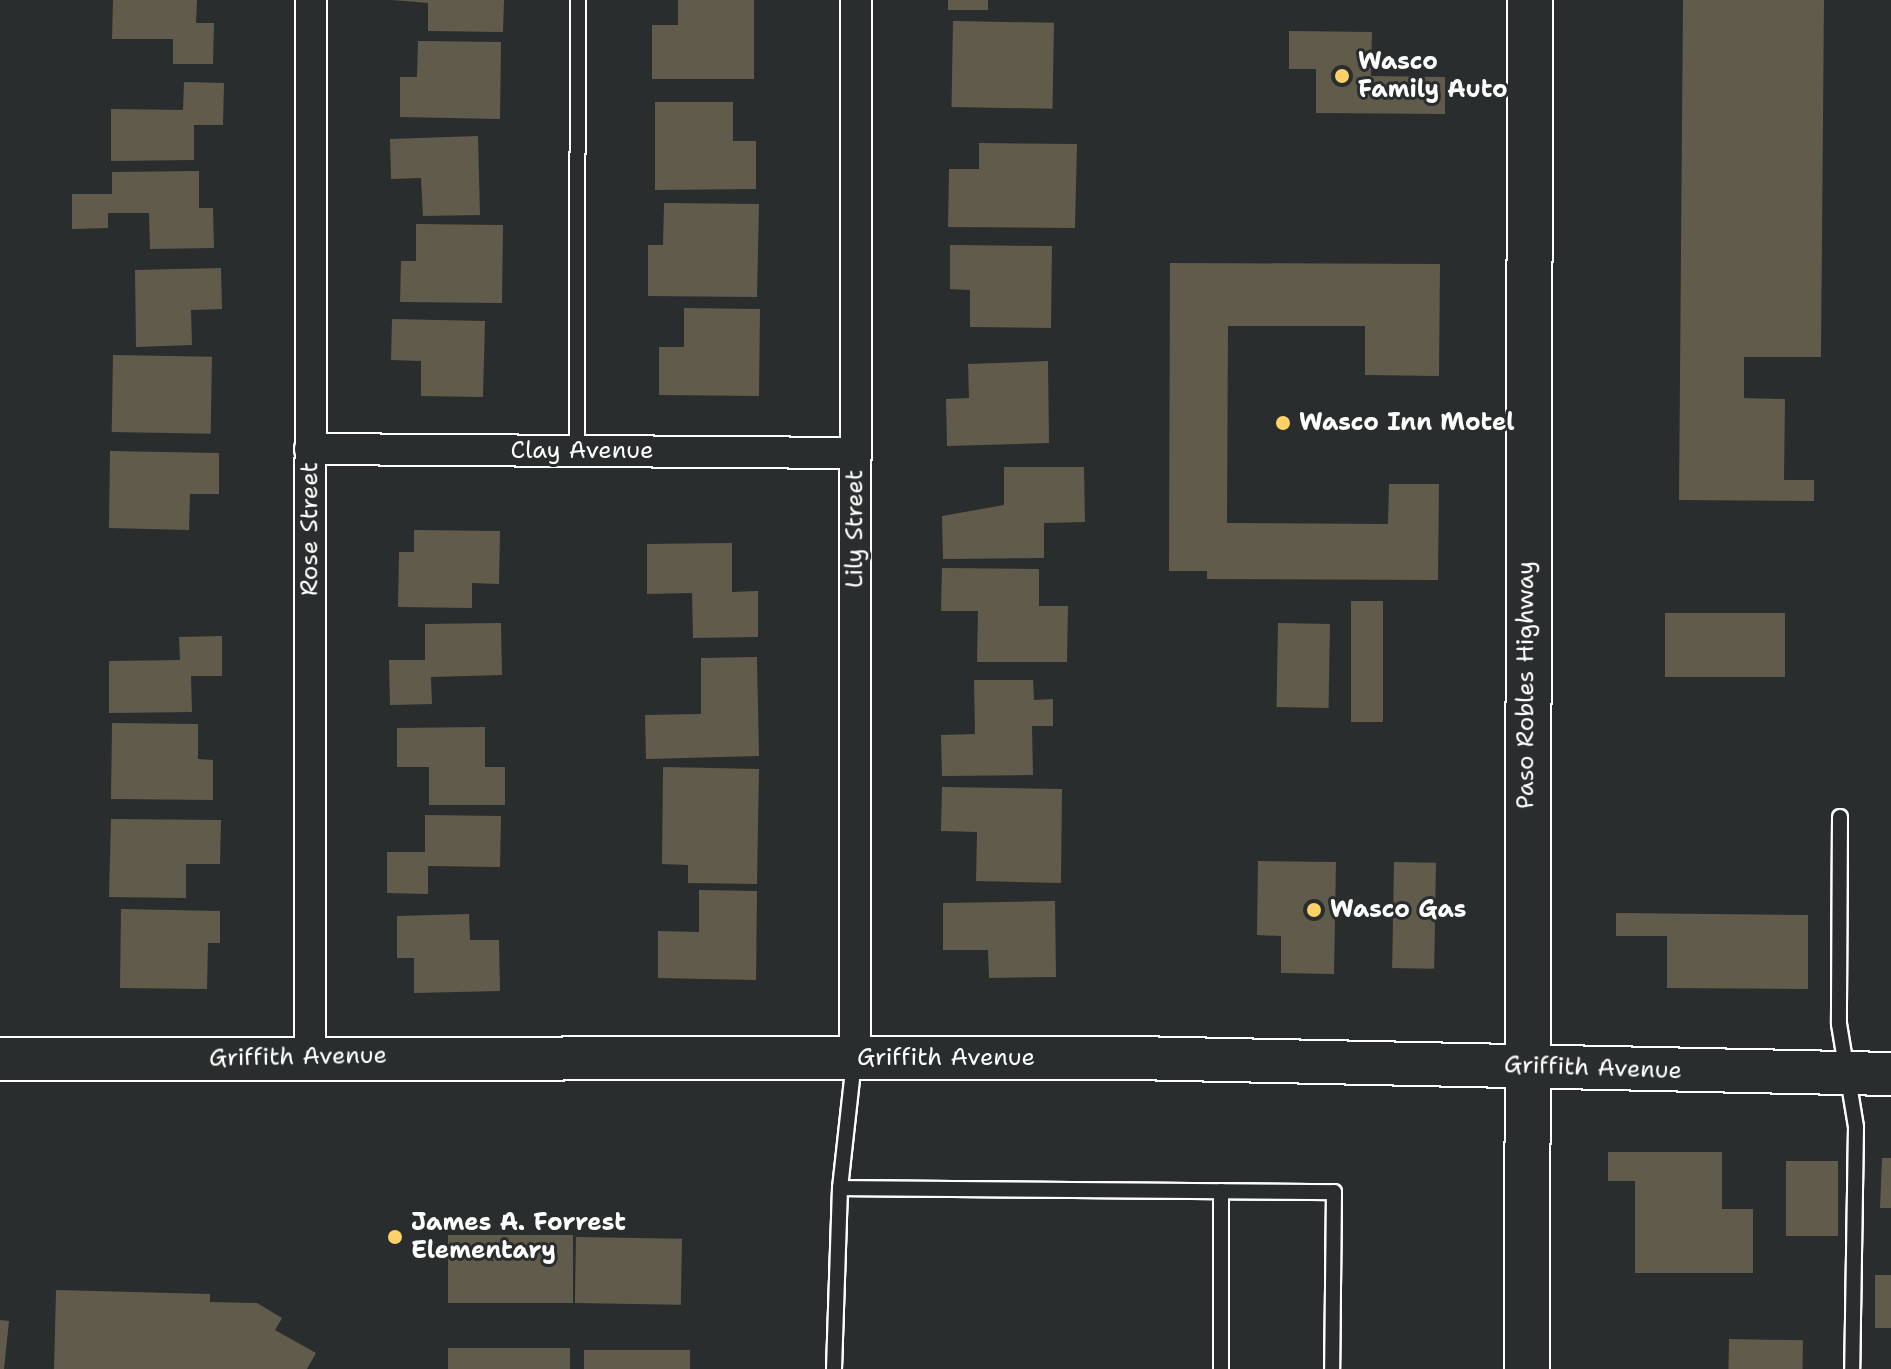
<!DOCTYPE html>
<style>
body{margin:0}
#map{position:relative;width:1891px;height:1369px;overflow:hidden;background:#2a2d2e;font-family:"Shantell Sans",sans-serif}
div>[style]{position:absolute}
.building>*{inset:0;background:#615b4b;transform-origin:0 0}
.roads{filter:drop-shadow(2px 0 #fff) drop-shadow(-2px 0 #fff) drop-shadow(0 2px #fff) drop-shadow(0 -2px #fff)}
.lane>*{height:14px;margin:-7px;padding:0 7px;transform-origin:7px;border-radius:7px;background:#2a2d2e}
.street>*{height:30px;margin:-15px;padding:0 15px;transform-origin:15px;border-radius:15px;background:#2a2d2e}
.secondary>*{height:42px;margin:-21px;padding:0 21px;transform-origin:21px;border-radius:21px;background:#2a2d2e}
.highway>*{height:44px;margin:-22px;padding:0 22px;transform-origin:22px;border-radius:22px;background:#2a2d2e}
.dots>*{width:22px;height:22px;translate:-50% -50%;box-sizing:border-box;border:4px solid #2a2d2e;border-radius:50%}
span{translate:-50% -50%;white-space:nowrap;text-align:center;line-height:1.15;-webkit-text-stroke:6px #2a2d2e;paint-order:stroke}
.poi-label{font-size:24px;color:#fff;font-weight:700}
.left{translate:0 -50%;text-align:left}
.street-label{font-size:24px;color:#fff}
</style>
<div id="map">
<div class="building">
<i style="clip-path:polygon(113px 0,197px 0,196px 23px,214px 23px,213px 64px,173px 64px,173px 39px,112px 39px)"></i>
<i style="clip-path:polygon(392px 0,504px 0,503px 32px,428px 31px,428px 3px)"></i>
<i style="clip-path:polygon(678px 0,754px 0,754px 79px,652px 79px,652px 25px,678px 25px)"></i>
<i style="left:948px;top:0;width:40px;height:10px"></i>
<i style="clip-path:polygon(1683px 0,1824px 0,1821px 357px,1744px 357px,1744px 398px,1785px 399px,1784px 480px,1814px 480px,1814px 501px,1679px 500px)"></i>
<i style="left:953px;top:21px;width:101px;height:86px;rotate:1deg"></i>
<i style="clip-path:polygon(1289px 31px,1372px 32px,1371px 76px,1445px 77px,1445px 114px,1316px 113px,1316px 69px,1289px 69px)"></i>
<i style="clip-path:polygon(418px 41px,501px 42px,500px 119px,400px 117px,400px 77px,417px 77px)"></i>
<i style="clip-path:polygon(184px 82px,224px 83px,223px 125px,194px 125px,194px 160px,111px 161px,111px 109px,183px 110px)"></i>
<i style="clip-path:polygon(655px 102px,733px 102px,733px 141px,756px 141px,756px 189px,655px 190px)"></i>
<i style="clip-path:polygon(478px 136px,480px 215px,423px 216px,421px 178px,391px 179px,390px 139px)"></i>
<i style="clip-path:polygon(979px 143px,1077px 144px,1075px 228px,948px 227px,949px 169px,979px 169px)"></i>
<i style="clip-path:polygon(199px 171px,199px 208px,213px 208px,214px 248px,150px 249px,149px 213px,108px 213px,108px 228px,72px 229px,72px 194px,112px 194px,112px 172px)"></i>
<i style="clip-path:polygon(664px 203px,759px 204px,757px 297px,648px 296px,648px 245px,663px 245px)"></i>
<i style="clip-path:polygon(416px 224px,503px 225px,502px 303px,400px 302px,401px 261px,416px 261px)"></i>
<i style="clip-path:polygon(950px 245px,1052px 246px,1051px 328px,970px 327px,970px 290px,950px 289px)"></i>
<i style="clip-path:polygon(1170px 263px,1440px 264px,1439px 376px,1365px 375px,1365px 326px,1228px 326px,1227px 523px,1388px 524px,1389px 484px,1439px 484px,1438px 580px,1207px 579px,1207px 571px,1169px 571px)"></i>
<i style="clip-path:polygon(221px 268px,222px 309px,191px 310px,192px 345px,136px 347px,135px 270px)"></i>
<i style="clip-path:polygon(684px 308px,760px 309px,759px 396px,659px 395px,659px 347px,684px 347px)"></i>
<i style="clip-path:polygon(392px 319px,485px 321px,483px 397px,421px 396px,421px 361px,391px 360px)"></i>
<i style="left:113px;top:355px;width:99px;height:77px;rotate:1deg"></i>
<i style="clip-path:polygon(1048px 361px,1049px 443px,947px 446px,946px 399px,969px 398px,968px 364px)"></i>
<i style="clip-path:polygon(110px 451px,219px 453px,219px 494px,190px 494px,189px 530px,109px 528px)"></i>
<i style="clip-path:polygon(1004px 467px,1084px 467px,1085px 522px,1044px 523px,1044px 558px,943px 559px,942px 516px,1004px 505px)"></i>
<i style="clip-path:polygon(414px 530px,500px 531px,499px 584px,472px 583px,472px 608px,398px 607px,399px 552px,414px 552px)"></i>
<i style="clip-path:polygon(732px 543px,732px 592px,758px 591px,758px 637px,693px 638px,692px 593px,647px 594px,647px 544px)"></i>
<i style="clip-path:polygon(942px 568px,1039px 569px,1039px 606px,1068px 606px,1067px 662px,977px 662px,978px 611px,941px 611px)"></i>
<i style="left:1351px;top:601px;width:32px;height:121px"></i>
<i style="left:1665px;top:613px;width:120px;height:64px"></i>
<i style="clip-path:polygon(501px 623px,502px 675px,431px 677px,432px 704px,390px 705px,389px 660px,425px 660px,425px 624px)"></i>
<i style="left:1278px;top:623px;width:52px;height:84px;rotate:1deg"></i>
<i style="clip-path:polygon(222px 636px,222px 676px,191px 676px,192px 712px,109px 713px,109px 661px,180px 660px,179px 637px)"></i>
<i style="clip-path:polygon(757px 657px,759px 756px,646px 759px,645px 715px,701px 714px,701px 658px)"></i>
<i style="clip-path:polygon(974px 680px,1033px 680px,1034px 700px,1053px 699px,1053px 726px,1032px 726px,1033px 775px,942px 776px,941px 735px,975px 734px)"></i>
<i style="clip-path:polygon(112px 723px,198px 724px,198px 759px,213px 760px,213px 800px,111px 799px)"></i>
<i style="clip-path:polygon(485px 727px,485px 767px,505px 767px,505px 805px,429px 805px,429px 767px,397px 767px,397px 728px)"></i>
<i style="clip-path:polygon(663px 767px,759px 769px,757px 884px,688px 883px,688px 865px,662px 864px)"></i>
<i style="clip-path:polygon(942px 787px,1062px 789px,1061px 883px,976px 881px,977px 832px,941px 831px)"></i>
<i style="clip-path:polygon(425px 815px,501px 816px,500px 867px,428px 866px,428px 894px,387px 893px,387px 852px,425px 852px)"></i>
<i style="clip-path:polygon(111px 819px,221px 820px,220px 864px,186px 864px,186px 898px,109px 897px)"></i>
<i style="clip-path:polygon(1258px 861px,1336px 862px,1334px 974px,1281px 973px,1281px 936px,1257px 935px)"></i>
<i style="left:1394px;top:862px;width:42px;height:106px;rotate:1deg"></i>
<i style="clip-path:polygon(699px 890px,757px 891px,756px 980px,658px 978px,658px 931px,699px 932px)"></i>
<i style="clip-path:polygon(1055px 901px,1056px 977px,989px 978px,988px 950px,943px 950px,943px 903px)"></i>
<i style="clip-path:polygon(121px 909px,220px 911px,220px 943px,208px 943px,207px 989px,120px 988px)"></i>
<i style="clip-path:polygon(1616px 913px,1808px 915px,1808px 989px,1667px 988px,1667px 936px,1616px 936px)"></i>
<i style="clip-path:polygon(469px 914px,470px 940px,499px 940px,500px 991px,414px 993px,414px 958px,397px 958px,397px 916px)"></i>
<i style="clip-path:polygon(1608px 1152px,1722px 1152px,1722px 1209px,1753px 1209px,1753px 1273px,1635px 1273px,1635px 1181px,1608px 1181px)"></i>
<i style="clip-path:polygon(1882px 1158px,1891px 1158px,1891px 1208px,1880px 1208px)"></i>
<i style="left:1786px;top:1161px;width:52px;height:75px"></i>
<i style="left:448px;top:1235px;width:125px;height:68px"></i>
<i style="left:576px;top:1237px;width:106px;height:66px;rotate:1deg"></i>
<i style="left:1875px;top:1275px;width:16px;height:53px"></i>
<i style="clip-path:polygon(56px 1290px,210px 1294px,210px 1302px,257px 1303px,282px 1318px,275px 1330px,316px 1353px,307px 1369px,54px 1369px)"></i>
<i style="clip-path:polygon(0 1320px,9px 1321px,4px 1369px,0 1369px)"></i>
<i style="left:1729px;top:1339px;width:74px;height:30px;rotate:1deg"></i>
<i style="left:448px;top:1348px;width:122px;height:21px"></i>
<i style="left:584px;top:1350px;width:106px;height:19px"></i>
</div>
<div class="roads">
<div class="lane">
<i style="left:577px;top:451px;width:451px;rotate:-89.9deg"></i>
<i style="left:1840px;top:817px;width:207px;rotate:90.3deg"></i>
<i style="left:1839px;top:1024px;width:104px;rotate:80.6deg"></i>
<i style="left:1856px;top:1127px;width:242px;rotate:90.9deg"></i>
<i style="left:840px;top:1188px;width:494px;rotate:0.5deg"></i>
<i style="left:1334px;top:1192px;width:177px;rotate:90.6deg"></i>
<i style="left:834px;top:1369px;width:181px;rotate:-88.1deg"></i>
<i style="left:840px;top:1188px;width:127px;rotate:-83.7deg"></i>
<i style="left:1221px;top:1369px;width:178px;rotate:-90deg"></i>
</div>
<div class="street">
<i style="left:310px;top:449px;width:545px;rotate:0.42deg"></i>
<i style="left:310px;top:1058px;width:1058px;rotate:-89.95deg"></i>
<i style="left:855px;top:1058px;width:1058px;rotate:-89.95deg"></i>
</div>
<div class="secondary">
<i style="left:0;top:1059px;width:1133px;rotate:-0.05deg"></i>
<i style="left:1133px;top:1058px;width:758px;rotate:1.21deg"></i>
</div>
<div class="highway">
<i style="left:1527px;top:1369px;width:1369px;rotate:-89.87deg"></i>
</div>
</div>
<div class="dots">
<i style="left:1342px;top:76px;background:#ffd166"></i>
<i style="left:1283px;top:423px;background:#ffd166"></i>
<i style="left:1314px;top:910px;background:#ffd166"></i>
<i style="left:395px;top:1237px;background:#ffd166"></i>
</div>
<div class="poi-label">
<span class="left" style="left:1358px;top:76px">Wasco<br>Family Auto</span>
<span class="left" style="left:1299px;top:423px">Wasco Inn Motel</span>
<span class="left" style="left:1330px;top:910px">Wasco Gas</span>
<span class="left" style="left:411px;top:1237px">James A. Forrest<br>Elementary</span>
</div>
<div class="street-label">
<span style="left:582px;top:451px">Clay Avenue</span>
<span style="left:310px;top:529px;rotate:-90deg">Rose Street</span>
<span style="left:855px;top:529px;rotate:-90deg">Lily Street</span>
<span style="left:1526px;top:685px;rotate:-90deg">Paso Robles Highway</span>
<span style="left:298px;top:1057px;rotate:-1deg">Griffith Avenue</span>
<span style="left:946px;top:1058px">Griffith Avenue</span>
<span style="left:1593px;top:1068px;rotate:2deg">Griffith Avenue</span>
</div>
</div>
